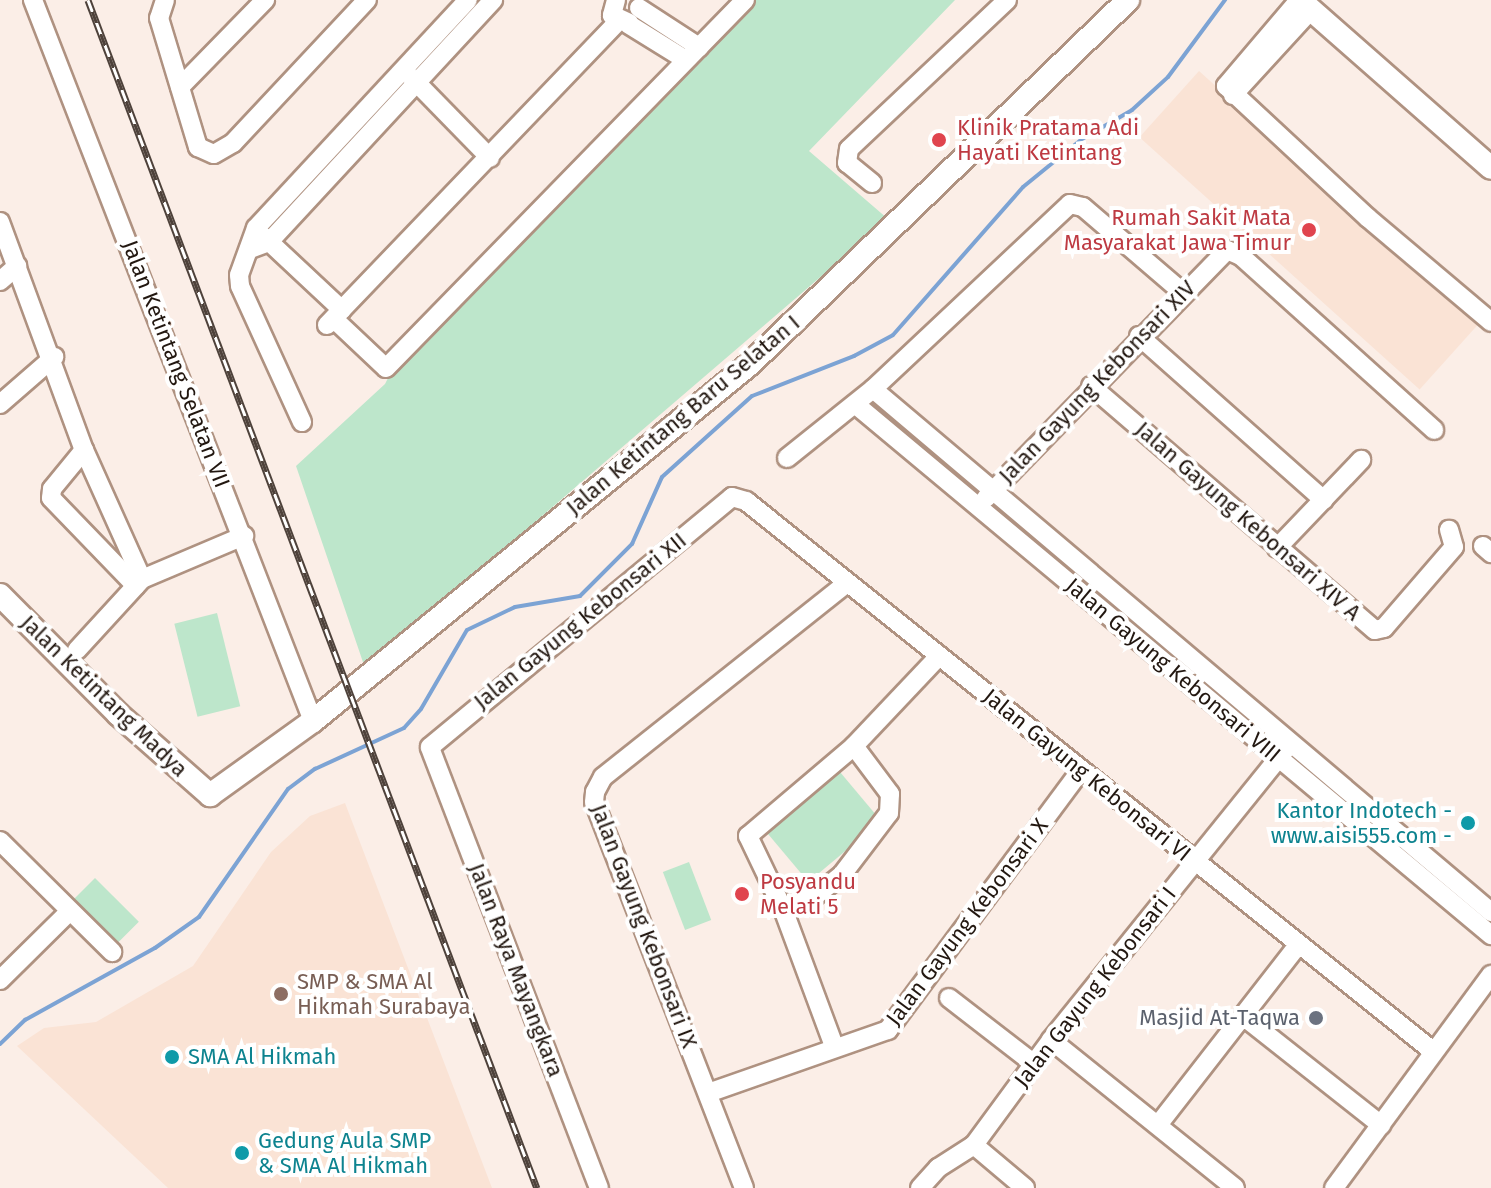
<!DOCTYPE html>
<style>
body{margin:0}
#map{position:relative;width:1491px;height:1188px;overflow:hidden;background:#fbeee7;font-family:"Fira Sans",sans-serif}
div>[style]{position:absolute}
.built>*{inset:0;background:#fae3d5;transform-origin:0 0}
.green>*{inset:0;background:#bde6cb;transform-origin:0 0}
.stream>*{height:4px;margin:-2px;padding:0 2px;transform-origin:2px;border-radius:2px;background:#7ca3d4}
.roads{filter:drop-shadow(2px 0 #af9281) drop-shadow(-2px 0 #af9281) drop-shadow(0 2px #af9281) drop-shadow(0 -2px #af9281)}
.minor>*{height:18px;margin:-9px;padding:0 9px;transform-origin:9px;border-radius:9px;background:#fff}
.tertiary>*{height:22px;margin:-11px;padding:0 11px;transform-origin:11px;border-radius:11px;background:#fff}
.rail>*{height:7px;margin-top:-3.5px;transform-origin:0;background:repeating-linear-gradient(90deg,#fff 0 12px,#4e423b 0 24px);box-sizing:border-box;border-block:2px solid #4e423b}
.dots>*{width:22px;height:22px;translate:-50% -50%;box-sizing:border-box;border:4px solid #fff;border-radius:50%}
span{translate:-50% -50%;white-space:nowrap;text-align:center;line-height:1.15;-webkit-text-stroke:8px #fff;paint-order:stroke}
.health-label{font-size:22px;color:#be3a42}
.left{translate:0 -50%;text-align:left}
.right{translate:-100% -50%;text-align:right}
.street-label{font-size:22px;color:#221710}
.culture-label{font-size:22px;color:#0d838f}
.education-label{font-size:22px;color:#785e54}
.worship-label{font-size:22px;color:#5b616d}
</style>
<div id="map">
<div class="built">
<i style="left:1199px;top:71px;width:377px;height:89px;rotate:42deg"></i>
<i style="clip-path:polygon(345px 803px,492px 1188px,168px 1188px,17px 1046px,44px 1028px,96px 1022px,193px 966px,271px 852px,310px 816px)"></i>
</div>
<div class="green">
<i style="clip-path:polygon(755px 0,955px 0,809px 151px,888px 219px,365px 668px,296px 466px,385px 384px,392px 370px)"></i>
<i style="left:217px;top:613px;width:96px;height:44px;rotate:76deg"></i>
<i style="left:840px;top:772px;width:64px;height:95px;rotate:50deg"></i>
<i style="left:689px;top:862px;width:62px;height:28px;rotate:69deg"></i>
<i style="left:95px;top:878px;width:62px;height:35px;rotate:45deg"></i>
</div>
<div class="stream">
<i style="left:0;top:1044px;width:35px;rotate:-44deg"></i>
<i style="left:25px;top:1020px;width:149px;rotate:-29deg"></i>
<i style="left:155px;top:948px;width:54px;rotate:-35.2deg"></i>
<i style="left:199px;top:917px;width:156px;rotate:-55.2deg"></i>
<i style="left:288px;top:789px;width:34px;rotate:-37deg"></i>
<i style="left:315px;top:769px;width:98px;rotate:-24.7deg"></i>
<i style="left:404px;top:728px;width:25px;rotate:-48deg"></i>
<i style="left:421px;top:709px;width:91px;rotate:-59.8deg"></i>
<i style="left:467px;top:630px;width:53px;rotate:-25.6deg"></i>
<i style="left:515px;top:607px;width:66px;rotate:-9.6deg"></i>
<i style="left:580px;top:596px;width:74px;rotate:-45deg"></i>
<i style="left:632px;top:544px;width:73px;rotate:-65.9deg"></i>
<i style="left:662px;top:477px;width:121px;rotate:-42deg"></i>
<i style="left:752px;top:396px;width:110px;rotate:-21.4deg"></i>
<i style="left:854px;top:356px;width:44px;rotate:-28.3deg"></i>
<i style="left:893px;top:335px;width:197px;rotate:-48.7deg"></i>
<i style="left:1023px;top:187px;width:76px;rotate:-39.1deg"></i>
<i style="left:1082px;top:139px;width:58px;rotate:-30.1deg"></i>
<i style="left:1132px;top:110px;width:49px;rotate:-42.5deg"></i>
<i style="left:1168px;top:77px;width:96px;rotate:-53.5deg"></i>
</div>
<div class="roads">
<div class="minor">
<i style="left:33px;top:0;width:773px;rotate:68.78deg"></i>
<i style="left:165px;top:0;width:19px;rotate:108deg"></i>
<i style="left:159px;top:18px;width:135px;rotate:73.2deg"></i>
<i style="left:198px;top:147px;width:17px;rotate:24deg"></i>
<i style="left:214px;top:154px;width:22px;rotate:-30deg"></i>
<i style="left:233px;top:143px;width:196px;rotate:-46.9deg"></i>
<i style="left:616px;top:0;width:16px;rotate:105deg"></i>
<i style="left:612px;top:15px;width:19px;rotate:25deg"></i>
<i style="left:1299px;top:0;width:113px;rotate:130.3deg"></i>
<i style="left:1226px;top:86px;width:194px;rotate:42.9deg"></i>
<i style="left:1368px;top:218px;width:161px;rotate:40.2deg"></i>
<i style="left:639px;top:8px;width:72px;rotate:33deg"></i>
<i style="left:628px;top:24px;width:68px;rotate:31.8deg"></i>
<i style="left:411px;top:77px;width:113px;rotate:45.7deg"></i>
<i style="left:180px;top:87px;width:122px;rotate:-45.7deg"></i>
<i style="left:1233px;top:95px;width:115px;rotate:-47.5deg"></i>
<i style="left:872px;top:183px;width:32px;rotate:-141deg"></i>
<i style="left:847px;top:163px;width:14px;rotate:-82deg"></i>
<i style="left:849px;top:149px;width:217px;rotate:-43.3deg"></i>
<i style="left:0;top:222px;width:243px;rotate:69.8deg"></i>
<i style="left:84px;top:450px;width:141px;rotate:65.8deg"></i>
<i style="left:263px;top:236px;width:108px;rotate:43.1deg"></i>
<i style="left:250px;top:249px;width:20px;rotate:-20deg"></i>
<i style="left:269px;top:242px;width:330px;rotate:-47.2deg"></i>
<i style="left:0;top:281px;width:23px;rotate:-41deg"></i>
<i style="left:334px;top:319px;width:71px;rotate:43.3deg"></i>
<i style="left:386px;top:368px;width:514px;rotate:-45.71deg"></i>
<i style="left:327px;top:325px;width:420px;rotate:-46.2deg"></i>
<i style="left:1139px;top:336px;width:247px;rotate:41.6deg"></i>
<i style="left:1091px;top:386px;width:374px;rotate:40.7deg"></i>
<i style="left:1375px;top:630px;width:9px;rotate:-13deg"></i>
<i style="left:1384px;top:628px;width:107px;rotate:-49.2deg"></i>
<i style="left:1454px;top:547px;width:18px;rotate:-106deg"></i>
<i style="left:873px;top:389px;width:810px;rotate:40.24deg"></i>
<i style="left:0;top:404px;width:72px;rotate:-41deg"></i>
<i style="left:855px;top:404px;width:829px;rotate:39.86deg"></i>
<i style="left:302px;top:422px;width:149px;rotate:-114.5deg"></i>
<i style="left:240px;top:286px;width:11px;rotate:-95deg"></i>
<i style="left:239px;top:275px;width:50px;rotate:-70.1deg"></i>
<i style="left:256px;top:228px;width:311px;rotate:-47.1deg"></i>
<i style="left:84px;top:450px;width:50px;rotate:129.4deg"></i>
<i style="left:52px;top:489px;width:9px;rotate:96deg"></i>
<i style="left:51px;top:498px;width:122px;rotate:46deg"></i>
<i style="left:787px;top:458px;width:110px;rotate:-38.7deg"></i>
<i style="left:873px;top:389px;width:270px;rotate:-43.2deg"></i>
<i style="left:1070px;top:204px;width:13px;rotate:13deg"></i>
<i style="left:1083px;top:207px;width:130px;rotate:40.6deg"></i>
<i style="left:986px;top:498px;width:346px;rotate:-45.8deg"></i>
<i style="left:1227px;top:250px;width:15px;rotate:23deg"></i>
<i style="left:1241px;top:256px;width:260px;rotate:42deg"></i>
<i style="left:1483px;top:546px;width:11px;rotate:41deg"></i>
<i style="left:1277px;top:548px;width:122px;rotate:-46.3deg"></i>
<i style="left:77px;top:650px;width:96px;rotate:-47.5deg"></i>
<i style="left:142px;top:579px;width:111px;rotate:-22.9deg"></i>
<i style="left:0;top:841px;width:158px;rotate:44.7deg"></i>
<i style="left:783px;top:909px;width:35px;rotate:-22deg"></i>
<i style="left:815px;top:896px;width:33px;rotate:-38deg"></i>
<i style="left:841px;top:876px;width:79px;rotate:-52.7deg"></i>
<i style="left:889px;top:813px;width:19px;rotate:-87deg"></i>
<i style="left:890px;top:794px;width:60px;rotate:-126.9deg"></i>
<i style="left:0;top:980px;width:98px;rotate:-44.6deg"></i>
<i style="left:949px;top:998px;width:106px;rotate:37.7deg"></i>
<i style="left:1243px;top:1016px;width:176px;rotate:38.3deg"></i>
<i style="left:1051px;top:1040px;width:236px;rotate:38.8deg"></i>
<i style="left:834px;top:1046px;width:146px;rotate:-110.4deg"></i>
<i style="left:783px;top:909px;width:81px;rotate:-115.6deg"></i>
<i style="left:748px;top:836px;width:139px;rotate:-40.3deg"></i>
<i style="left:854px;top:746px;width:124px;rotate:-46.6deg"></i>
<i style="left:708px;top:1093px;width:191px;rotate:-19.3deg"></i>
<i style="left:888px;top:1030px;width:324px;rotate:-53.4deg"></i>
<i style="left:1158px;top:1125px;width:229px;rotate:-52.1deg"></i>
<i style="left:599px;top:1188px;width:472px;rotate:-111deg"></i>
<i style="left:430px;top:747px;width:392px;rotate:-39.6deg"></i>
<i style="left:732px;top:497px;width:15px;rotate:16deg"></i>
<i style="left:746px;top:501px;width:881px;rotate:38.69deg"></i>
<i style="left:744px;top:1188px;width:414px;rotate:-111.2deg"></i>
<i style="left:594px;top:802px;width:10px;rotate:-84deg"></i>
<i style="left:595px;top:792px;width:17px;rotate:-62deg"></i>
<i style="left:603px;top:777px;width:312px;rotate:-38.5deg"></i>
<i style="left:920px;top:1188px;width:27px;rotate:-48deg"></i>
<i style="left:938px;top:1168px;width:43px;rotate:-32.6deg"></i>
<i style="left:1025px;top:1188px;width:67px;rotate:-139.9deg"></i>
<i style="left:974px;top:1145px;width:130px;rotate:-53.7deg"></i>
<i style="left:1051px;top:1040px;width:373px;rotate:-51.1deg"></i>
<i style="left:1334px;top:1188px;width:265px;rotate:-53.6deg"></i>
</div>
<div class="tertiary">
<i style="left:1300px;top:0;width:254px;rotate:41.3deg"></i>
<i style="left:0;top:595px;width:168px;rotate:45.2deg"></i>
<i style="left:118px;top:714px;width:123px;rotate:41.4deg"></i>
<i style="left:210px;top:795px;width:127px;rotate:-35.7deg"></i>
<i style="left:313px;top:721px;width:564px;rotate:-39.25deg"></i>
<i style="left:750px;top:364px;width:525px;rotate:-43.92deg"></i>
</div>
</div>
<div class="rail">
<i style="left:88px;top:0;width:1270px;rotate:69.3deg"></i>
</div>
<div class="dots">
<i style="left:939px;top:140px;background:#e0444e"></i>
<i style="left:1309px;top:230px;background:#e0444e"></i>
<i style="left:1468px;top:823px;background:#0f9aa8"></i>
<i style="left:742px;top:894px;background:#e0444e"></i>
<i style="left:281px;top:994px;background:#8d6e63"></i>
<i style="left:1316px;top:1018px;background:#6b7280"></i>
<i style="left:172px;top:1057px;background:#0f9aa8"></i>
<i style="left:242px;top:1153px;background:#0f9aa8"></i>
</div>
<div class="health-label">
<span class="left" style="left:957px;top:140px">Klinik Pratama Adi<br>Hayati Ketintang</span>
<span class="right" style="left:1291px;top:230px">Rumah Sakit Mata<br>Masyarakat Jawa Timur</span>
<span class="left" style="left:760px;top:894px">Posyandu<br>Melati 5</span>
</div>
<div class="street-label">
<span style="left:176px;top:364px;rotate:69deg">Jalan Ketintang Selatan VII</span>
<span style="left:1097px;top:382px;rotate:-46deg">Jalan Gayung Kebonsari XIV</span>
<span style="left:683px;top:415px;rotate:-40deg">Jalan Ketintang Baru Selatan I</span>
<span style="left:1248px;top:521px;rotate:41deg">Jalan Gayung Kebonsari XIV A</span>
<span style="left:580px;top:621px;rotate:-39deg">Jalan Gayung Kebonsari XII</span>
<span style="left:1173px;top:670px;rotate:40deg">Jalan Gayung Kebonsari VIII</span>
<span style="left:104px;top:696px;rotate:44deg">Jalan Ketintang Madya</span>
<span style="left:1087px;top:775px;rotate:39deg">Jalan Gayung Kebonsari VI</span>
<span style="left:967px;top:922px;rotate:-53deg">Jalan Gayung Kebonsari X</span>
<span style="left:644px;top:926px;rotate:69deg">Jalan Gayung Kebonsari IX</span>
<span style="left:516px;top:970px;rotate:69deg">Jalan Raya Mayangkara</span>
<span style="left:1095px;top:987px;rotate:-52deg">Jalan Gayung Kebonsari I</span>
</div>
<div class="culture-label">
<span class="right" style="left:1452px;top:823px">Kantor Indotech -<br>www.aisi555.com -</span>
<span class="left" style="left:188px;top:1057px">SMA Al Hikmah</span>
<span class="left" style="left:258px;top:1153px">Gedung Aula SMP<br>&amp; SMA Al Hikmah</span>
</div>
<div class="education-label">
<span class="left" style="left:297px;top:994px">SMP &amp; SMA Al<br>Hikmah Surabaya</span>
</div>
<div class="worship-label">
<span class="right" style="left:1300px;top:1018px">Masjid At-Taqwa</span>
</div>
</div>
